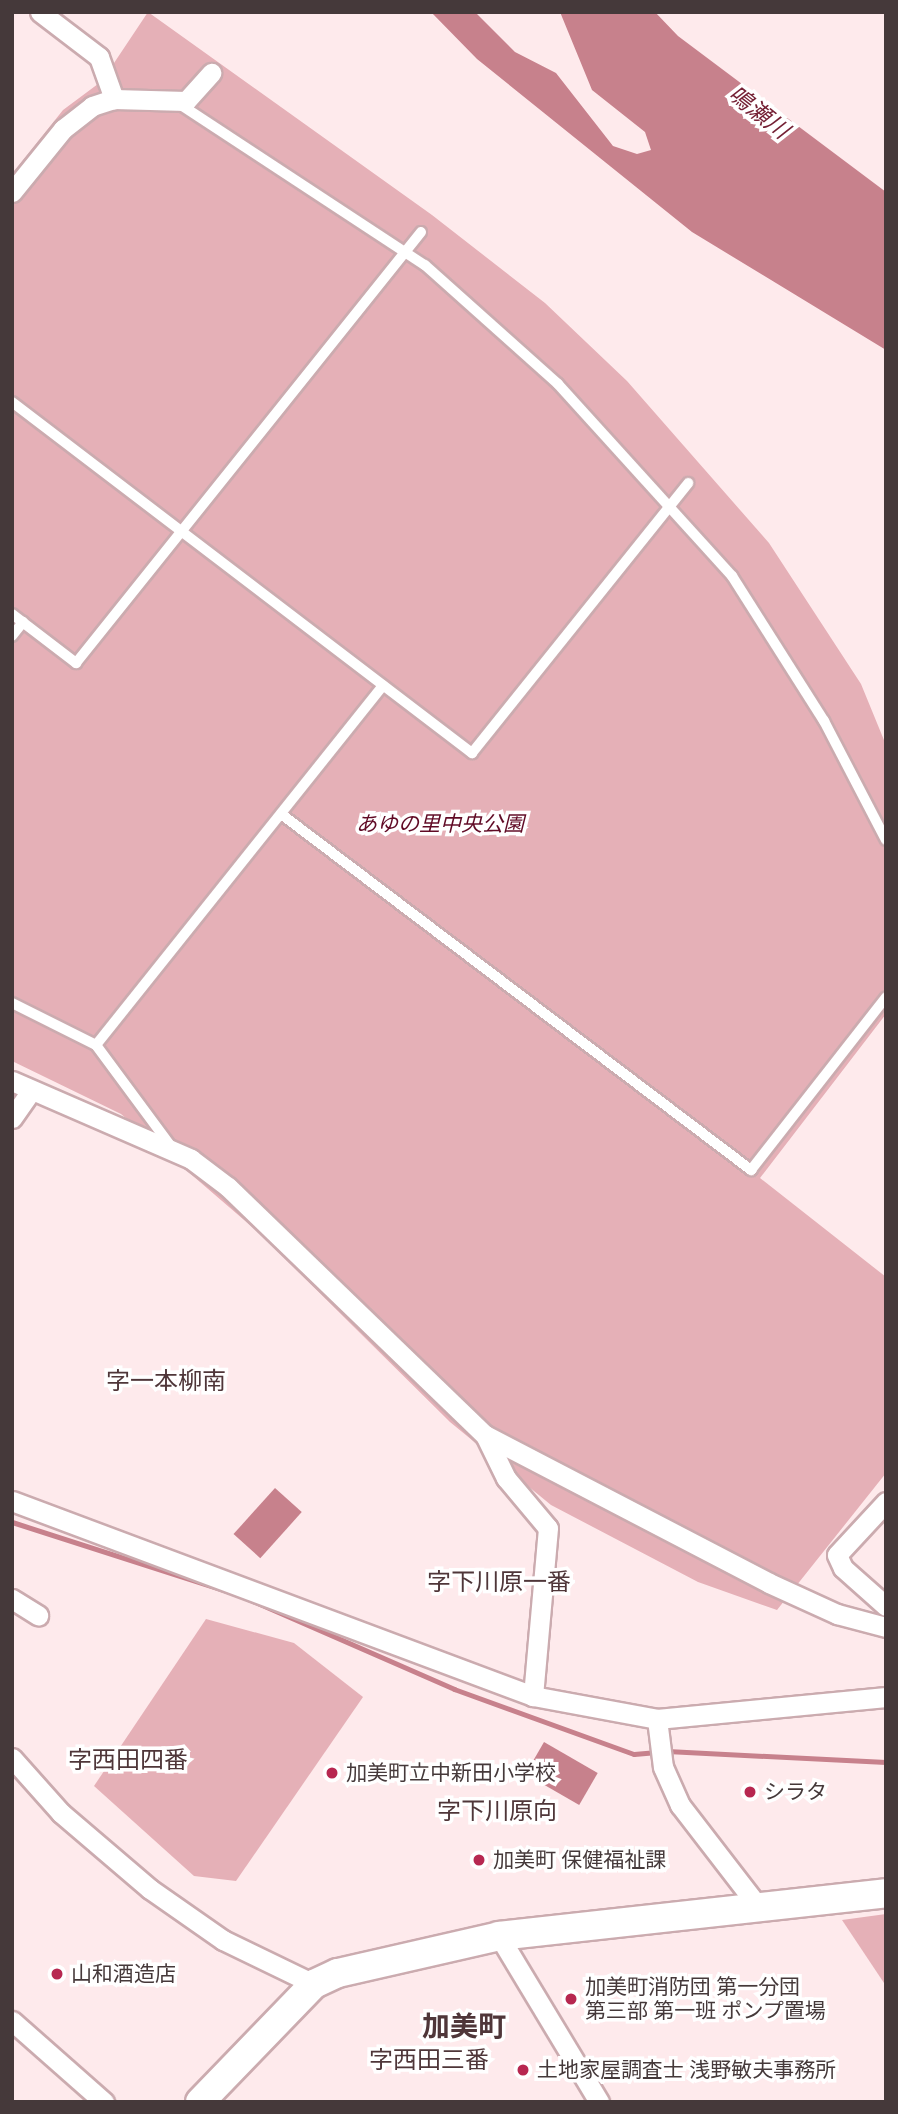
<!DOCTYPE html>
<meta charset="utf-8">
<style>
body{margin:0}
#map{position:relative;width:898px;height:2114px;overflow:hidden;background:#feeaec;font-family:"Times New Roman","Noto Sans JP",serif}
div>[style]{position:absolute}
.green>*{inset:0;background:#e5b0b7}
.water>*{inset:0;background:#c7818c;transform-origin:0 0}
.stream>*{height:5px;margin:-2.5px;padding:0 2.5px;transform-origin:2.5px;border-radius:2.5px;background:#c7818c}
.roads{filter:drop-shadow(2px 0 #cbabaf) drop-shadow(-2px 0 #cbabaf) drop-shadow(0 2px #cbabaf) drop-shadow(0 -2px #cbabaf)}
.lane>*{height:10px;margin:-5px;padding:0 5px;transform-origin:5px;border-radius:5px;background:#fff}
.street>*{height:19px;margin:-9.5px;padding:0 9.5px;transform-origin:9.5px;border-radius:9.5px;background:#fff}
.secondary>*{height:28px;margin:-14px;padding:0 14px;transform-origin:14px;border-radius:14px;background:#fff}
.dots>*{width:19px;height:19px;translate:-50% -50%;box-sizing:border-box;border:4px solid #fff;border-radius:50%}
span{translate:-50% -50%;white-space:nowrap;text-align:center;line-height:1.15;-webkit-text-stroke:7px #fff;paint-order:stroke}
.park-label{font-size:21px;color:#600a25;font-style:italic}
.poi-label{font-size:21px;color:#45393a}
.left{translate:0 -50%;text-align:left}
.water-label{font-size:23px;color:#752135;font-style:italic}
.quarter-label{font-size:24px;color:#4f3639}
.district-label{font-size:28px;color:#4f3639;font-weight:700}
.frame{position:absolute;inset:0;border:14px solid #45393a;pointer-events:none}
</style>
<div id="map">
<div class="green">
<i style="clip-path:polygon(148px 12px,432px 215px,545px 303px,627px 381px,769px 543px,861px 684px,886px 745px,886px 1014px,760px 1178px,886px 1277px,886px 1473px,777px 1610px,698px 1582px,551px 1505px,450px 1422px,257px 1231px,121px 1114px,12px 1061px,12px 174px,63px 110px,102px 81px)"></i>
<i style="clip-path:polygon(206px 1619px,294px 1643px,363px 1697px,236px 1881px,194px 1876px,94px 1786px)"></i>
<i style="clip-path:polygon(886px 1914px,886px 1986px,842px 1920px)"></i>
</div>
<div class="water">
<i style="clip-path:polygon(431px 12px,475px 12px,515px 52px,556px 73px,613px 146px,637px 154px,651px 150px,645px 132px,592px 90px,560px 12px,655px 12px,678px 36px,886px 192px,886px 350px,692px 232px,477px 59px)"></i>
<i style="left:275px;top:1488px;width:36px;height:62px;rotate:42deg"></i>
<i style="left:544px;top:1742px;width:62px;height:37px;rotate:30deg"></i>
</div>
<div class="stream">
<i style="left:12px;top:1522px;width:238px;rotate:17.8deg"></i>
<i style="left:239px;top:1595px;width:235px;rotate:23.6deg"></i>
<i style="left:454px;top:1689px;width:191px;rotate:19.9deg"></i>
<i style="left:634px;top:1754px;width:23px;rotate:-5deg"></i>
<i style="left:667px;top:1751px;width:219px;rotate:2.9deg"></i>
</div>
<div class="roads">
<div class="lane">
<i style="left:181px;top:105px;width:292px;rotate:33.3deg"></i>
<i style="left:425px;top:265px;width:178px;rotate:41.8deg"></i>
<i style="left:558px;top:384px;width:259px;rotate:47.8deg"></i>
<i style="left:732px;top:576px;width:172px;rotate:57.6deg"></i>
<i style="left:824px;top:721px;width:134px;rotate:62.5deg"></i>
<i style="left:12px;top:402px;width:579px;rotate:37.35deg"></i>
<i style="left:472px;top:753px;width:346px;rotate:-51.3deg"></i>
<i style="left:12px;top:614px;width:81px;rotate:37.4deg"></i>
<i style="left:76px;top:663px;width:552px;rotate:-51.32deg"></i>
<i style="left:12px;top:636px;width:18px;rotate:-52deg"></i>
<i style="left:281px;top:814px;width:590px;rotate:37.14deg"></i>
<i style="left:751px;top:1170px;width:219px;rotate:-52deg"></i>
<i style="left:12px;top:1003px;width:94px;rotate:26.6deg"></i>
<i style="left:96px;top:1045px;width:124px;rotate:53.5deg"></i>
<i style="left:96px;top:1045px;width:460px;rotate:-51.4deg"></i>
</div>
<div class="street">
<i style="left:40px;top:12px;width:74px;rotate:37.3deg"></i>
<i style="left:99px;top:57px;width:45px;rotate:70.3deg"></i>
<i style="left:12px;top:192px;width:81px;rotate:-51deg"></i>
<i style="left:63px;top:129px;width:37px;rotate:-38deg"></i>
<i style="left:92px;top:106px;width:23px;rotate:-18deg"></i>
<i style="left:114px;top:99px;width:72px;rotate:1.6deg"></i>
<i style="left:186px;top:101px;width:38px;rotate:-48deg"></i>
<i style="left:12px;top:1081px;width:195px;rotate:23.5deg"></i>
<i style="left:191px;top:1159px;width:46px;rotate:37.1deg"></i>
<i style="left:228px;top:1187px;width:357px;rotate:44deg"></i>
<i style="left:485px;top:1435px;width:320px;rotate:27.5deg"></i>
<i style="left:769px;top:1583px;width:75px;rotate:24.5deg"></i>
<i style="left:837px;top:1614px;width:51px;rotate:14.9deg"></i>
<i style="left:12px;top:1118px;width:33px;rotate:-55deg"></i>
<i style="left:485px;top:1435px;width:48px;rotate:64deg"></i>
<i style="left:506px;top:1478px;width:65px;rotate:50deg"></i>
<i style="left:548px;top:1528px;width:169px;rotate:95.1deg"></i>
<i style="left:12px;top:1501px;width:556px;rotate:20.52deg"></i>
<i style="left:533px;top:1696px;width:126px;rotate:10.5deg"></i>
<i style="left:657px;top:1719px;width:230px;rotate:-5.5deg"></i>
<i style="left:886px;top:1502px;width:72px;rotate:132.8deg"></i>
<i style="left:837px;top:1555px;width:14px;rotate:65deg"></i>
<i style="left:843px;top:1568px;width:57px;rotate:41.5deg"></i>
<i style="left:12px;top:1599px;width:31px;rotate:32deg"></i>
<i style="left:657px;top:1719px;width:48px;rotate:82.9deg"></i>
<i style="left:663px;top:1767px;width:42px;rotate:65.9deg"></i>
<i style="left:680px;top:1805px;width:126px;rotate:52.4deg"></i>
<i style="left:12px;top:1758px;width:74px;rotate:48.3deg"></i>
<i style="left:61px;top:1813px;width:117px;rotate:40.5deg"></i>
<i style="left:150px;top:1889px;width:89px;rotate:34.9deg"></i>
<i style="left:223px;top:1940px;width:101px;rotate:25.8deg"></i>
<i style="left:499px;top:1936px;width:194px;rotate:58.9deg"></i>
<i style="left:12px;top:2021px;width:123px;rotate:41.4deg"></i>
</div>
<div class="secondary">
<i style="left:200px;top:2102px;width:164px;rotate:-46deg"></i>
<i style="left:314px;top:1984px;width:26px;rotate:-25deg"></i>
<i style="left:338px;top:1973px;width:165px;rotate:-12.9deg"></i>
<i style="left:499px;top:1936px;width:389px;rotate:-6.3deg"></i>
</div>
</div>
<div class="dots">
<i style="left:332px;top:1773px;background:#b72750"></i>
<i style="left:750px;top:1792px;background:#b72750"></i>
<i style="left:479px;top:1860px;background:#b72750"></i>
<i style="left:57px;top:1974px;background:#b72750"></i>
<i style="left:571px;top:1999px;background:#b72750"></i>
<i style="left:523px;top:2070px;background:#b72750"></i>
</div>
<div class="park-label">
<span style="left:440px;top:824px">あゆの里中央公園</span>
</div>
<div class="poi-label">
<span class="left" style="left:346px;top:1773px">加美町立中新田小学校</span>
<span class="left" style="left:764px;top:1792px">シラタ</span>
<span class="left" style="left:493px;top:1860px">加美町 保健福祉課</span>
<span class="left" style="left:71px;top:1974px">山和酒造店</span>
<span class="left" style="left:585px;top:1999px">加美町消防団 第一分団<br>第三部 第一班 ポンプ置場</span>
<span class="left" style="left:537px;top:2070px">土地家屋調査士 浅野敏夫事務所</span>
</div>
<div class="water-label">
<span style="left:758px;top:113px;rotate:38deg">鳴瀬川</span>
</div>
<div class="quarter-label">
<span style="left:166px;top:1382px">字一本柳南</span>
<span style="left:499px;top:1583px">字下川原一番</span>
<span style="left:128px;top:1761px">字西田四番</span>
<span style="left:497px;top:1812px">字下川原向</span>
<span style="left:429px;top:2061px">字西田三番</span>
</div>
<div class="district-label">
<span style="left:464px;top:2027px">加美町</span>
</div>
<div class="frame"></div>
</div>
